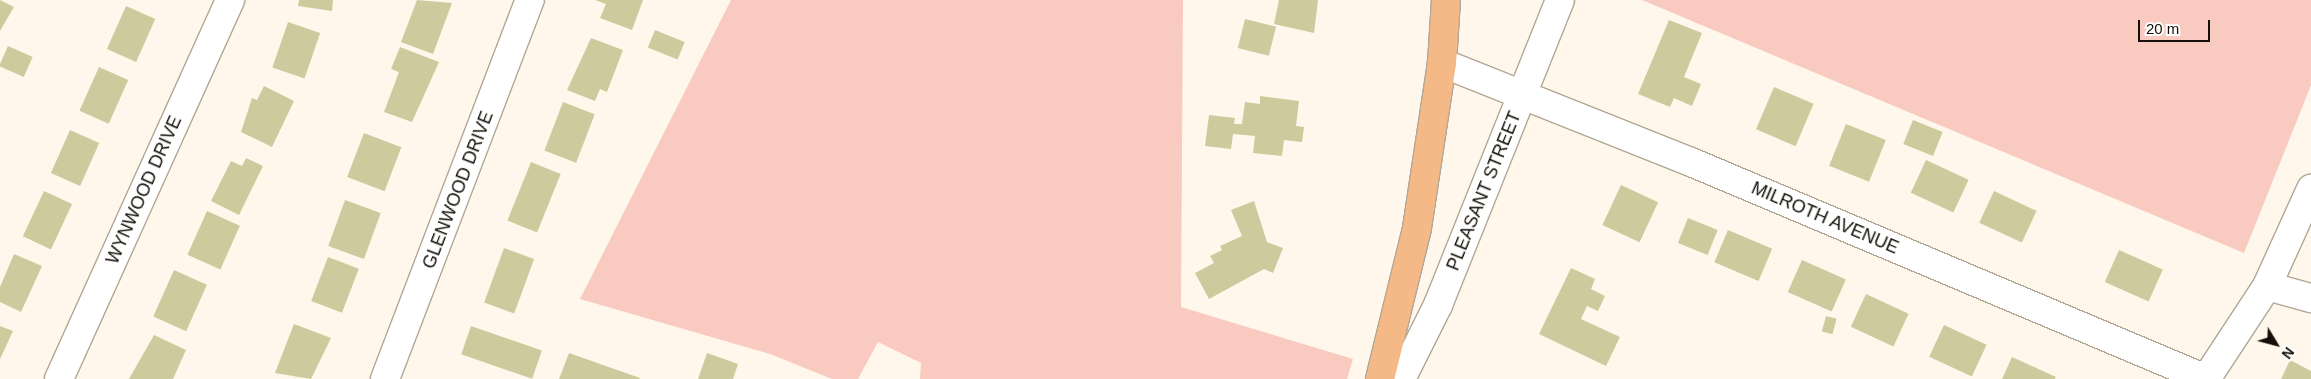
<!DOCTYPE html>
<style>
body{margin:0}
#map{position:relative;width:2311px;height:379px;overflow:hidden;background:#fff7eb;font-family:Helvetica,sans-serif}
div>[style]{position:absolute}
.green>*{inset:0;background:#f9cac0}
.building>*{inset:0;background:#cdcb9d;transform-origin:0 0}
.roads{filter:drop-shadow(1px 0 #b2a694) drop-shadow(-1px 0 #b2a694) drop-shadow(0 1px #b2a694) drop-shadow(0 -1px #b2a694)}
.minor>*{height:28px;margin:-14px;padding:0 14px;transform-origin:14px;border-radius:14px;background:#fff}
.major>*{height:28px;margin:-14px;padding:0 14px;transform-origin:14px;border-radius:14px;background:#f5b988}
span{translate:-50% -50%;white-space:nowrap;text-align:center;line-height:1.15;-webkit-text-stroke:4.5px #fff;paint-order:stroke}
.street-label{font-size:18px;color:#141009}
.north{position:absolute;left:2251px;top:319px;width:50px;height:50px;-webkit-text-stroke:4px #fff;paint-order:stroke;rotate:127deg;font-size:14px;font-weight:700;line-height:20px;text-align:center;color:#141009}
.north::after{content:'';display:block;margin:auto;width:18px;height:22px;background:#141009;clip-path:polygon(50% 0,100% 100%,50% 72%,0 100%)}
.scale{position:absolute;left:2138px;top:20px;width:72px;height:22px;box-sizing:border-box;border:2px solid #141009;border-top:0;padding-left:6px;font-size:15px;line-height:18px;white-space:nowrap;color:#141009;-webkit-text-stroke:4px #fff;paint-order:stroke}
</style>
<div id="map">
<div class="green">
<i style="clip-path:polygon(731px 0,1183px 0,1181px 307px,1353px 359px,1347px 379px,920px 379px,921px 363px,878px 342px,858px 379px,832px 379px,770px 354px,580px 299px)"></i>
<i style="clip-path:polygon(1642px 0,2311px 0,2311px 85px,2244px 253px)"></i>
</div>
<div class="building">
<i style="clip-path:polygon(0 0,14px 7px,0 31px)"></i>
<i style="clip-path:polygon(299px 0,333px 0,332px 11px,298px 6px)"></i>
<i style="clip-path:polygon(417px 0,452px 3px,433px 54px,401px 42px)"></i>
<i style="clip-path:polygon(595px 0,643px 0,632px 30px,600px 18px,606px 4px)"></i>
<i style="clip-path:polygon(1279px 0,1318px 0,1314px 33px,1274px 24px)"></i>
<i style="left:126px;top:6px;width:32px;height:47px;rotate:24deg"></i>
<i style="left:1245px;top:19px;width:32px;height:30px;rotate:14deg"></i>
<i style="clip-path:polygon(1669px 20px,1702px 33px,1684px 77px,1701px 84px,1692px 106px,1674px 98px,1670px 107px,1638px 94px)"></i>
<i style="left:288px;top:22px;width:34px;height:48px;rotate:19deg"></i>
<i style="left:655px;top:30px;width:32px;height:19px;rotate:22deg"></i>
<i style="clip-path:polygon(591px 38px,623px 50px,607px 92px,600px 89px,595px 101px,567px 90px)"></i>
<i style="left:8px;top:46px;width:27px;height:22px;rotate:24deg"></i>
<i style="clip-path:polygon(400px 47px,439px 62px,412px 122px,384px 112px,399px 72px,391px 69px)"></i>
<i style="left:99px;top:67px;width:32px;height:48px;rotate:24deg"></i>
<i style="clip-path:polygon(264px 86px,294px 101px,272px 147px,241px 132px,252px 98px,257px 100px)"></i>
<i style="left:1774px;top:87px;width:43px;height:46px;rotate:23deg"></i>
<i style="clip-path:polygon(1260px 96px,1299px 101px,1296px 126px,1304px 127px,1302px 142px,1284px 140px,1282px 156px,1253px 153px,1255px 136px,1233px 134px,1231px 149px,1205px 146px,1209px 115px,1235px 118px,1234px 124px,1242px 124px,1245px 102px,1260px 104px)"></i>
<i style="left:563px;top:102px;width:34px;height:52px;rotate:21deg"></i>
<i style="left:1913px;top:120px;width:32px;height:26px;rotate:22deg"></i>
<i style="left:1846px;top:124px;width:43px;height:45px;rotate:22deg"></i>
<i style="left:70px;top:130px;width:32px;height:47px;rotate:24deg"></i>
<i style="left:364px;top:133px;width:40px;height:47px;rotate:21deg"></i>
<i style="clip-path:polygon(246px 158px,263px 166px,239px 215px,211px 201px,231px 161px,242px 166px)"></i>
<i style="left:1926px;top:160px;width:47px;height:36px;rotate:25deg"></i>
<i style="left:531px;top:162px;width:32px;height:63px;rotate:22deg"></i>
<i style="left:1621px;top:185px;width:41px;height:44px;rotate:25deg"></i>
<i style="left:44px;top:191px;width:31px;height:50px;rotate:25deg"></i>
<i style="left:1994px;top:191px;width:47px;height:35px;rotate:25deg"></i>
<i style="left:345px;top:200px;width:38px;height:49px;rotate:20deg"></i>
<i style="clip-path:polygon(1254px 201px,1267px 242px,1283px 248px,1273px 273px,1264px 269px,1209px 299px,1195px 273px,1214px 263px,1210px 256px,1222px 250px,1220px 246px,1242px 236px,1231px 210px)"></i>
<i style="left:207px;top:211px;width:36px;height:48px;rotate:24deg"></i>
<i style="left:1688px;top:218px;width:32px;height:27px;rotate:22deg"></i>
<i style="left:1728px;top:230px;width:48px;height:35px;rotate:23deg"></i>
<i style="left:504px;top:248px;width:32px;height:58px;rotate:20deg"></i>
<i style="left:2119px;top:250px;width:48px;height:35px;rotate:24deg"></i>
<i style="clip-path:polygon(14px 254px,42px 266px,21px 312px,0 302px,0 287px)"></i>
<i style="left:328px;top:257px;width:33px;height:47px;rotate:21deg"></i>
<i style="left:1802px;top:260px;width:48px;height:35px;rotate:24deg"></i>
<i style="clip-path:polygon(1571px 268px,1595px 279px,1591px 289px,1605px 296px,1598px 311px,1587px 306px,1581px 319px,1620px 337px,1606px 366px,1539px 334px)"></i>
<i style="left:174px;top:270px;width:36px;height:51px;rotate:24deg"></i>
<i style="left:1866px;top:294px;width:47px;height:36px;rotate:25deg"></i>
<i style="left:1826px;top:316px;width:11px;height:16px;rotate:15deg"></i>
<i style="clip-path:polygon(294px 324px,331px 338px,311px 379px,275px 373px)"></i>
<i style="left:1944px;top:325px;width:47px;height:35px;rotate:25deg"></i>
<i style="clip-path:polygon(0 326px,13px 331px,0 359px)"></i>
<i style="left:471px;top:326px;width:75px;height:30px;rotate:19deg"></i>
<i style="clip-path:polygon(154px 335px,186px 350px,173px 379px,129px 379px)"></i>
<i style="clip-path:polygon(569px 353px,640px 378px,639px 379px,559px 379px)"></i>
<i style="clip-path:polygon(707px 353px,738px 364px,733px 379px,698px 379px)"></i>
<i style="clip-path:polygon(2012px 357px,2056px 377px,2055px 379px,2002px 379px)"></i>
<i style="clip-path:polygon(2290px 360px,2311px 371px,2311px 379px,2281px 379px)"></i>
</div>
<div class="roads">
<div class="minor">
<i style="left:1442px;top:63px;width:268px;rotate:21.7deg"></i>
<i style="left:1691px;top:162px;width:559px;rotate:22.85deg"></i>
<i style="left:2267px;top:286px;width:46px;rotate:15.3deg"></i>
<i style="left:59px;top:379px;width:416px;rotate:-65.7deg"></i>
<i style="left:385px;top:379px;width:406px;rotate:-69.1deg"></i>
<i style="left:1401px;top:379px;width:83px;rotate:-63.4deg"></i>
<i style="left:1438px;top:305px;width:328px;rotate:-68.2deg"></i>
<i style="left:2206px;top:379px;width:111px;rotate:-56.7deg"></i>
<i style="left:2267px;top:286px;width:107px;rotate:-65.6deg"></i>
</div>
<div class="major">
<i style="left:1380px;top:379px;width:155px;rotate:-76.2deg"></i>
<i style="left:1417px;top:228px;width:167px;rotate:-81.4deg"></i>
<i style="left:1442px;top:63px;width:63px;rotate:-86.4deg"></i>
</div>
</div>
<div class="street-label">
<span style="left:144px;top:190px;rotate:-66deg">WYNWOOD DRIVE</span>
<span style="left:458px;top:190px;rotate:-69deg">GLENWOOD DRIVE</span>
<span style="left:1484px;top:191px;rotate:-68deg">PLEASANT STREET</span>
<span style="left:1825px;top:218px;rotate:23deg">MILROTH AVENUE</span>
</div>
<div class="north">N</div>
<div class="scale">20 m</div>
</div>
